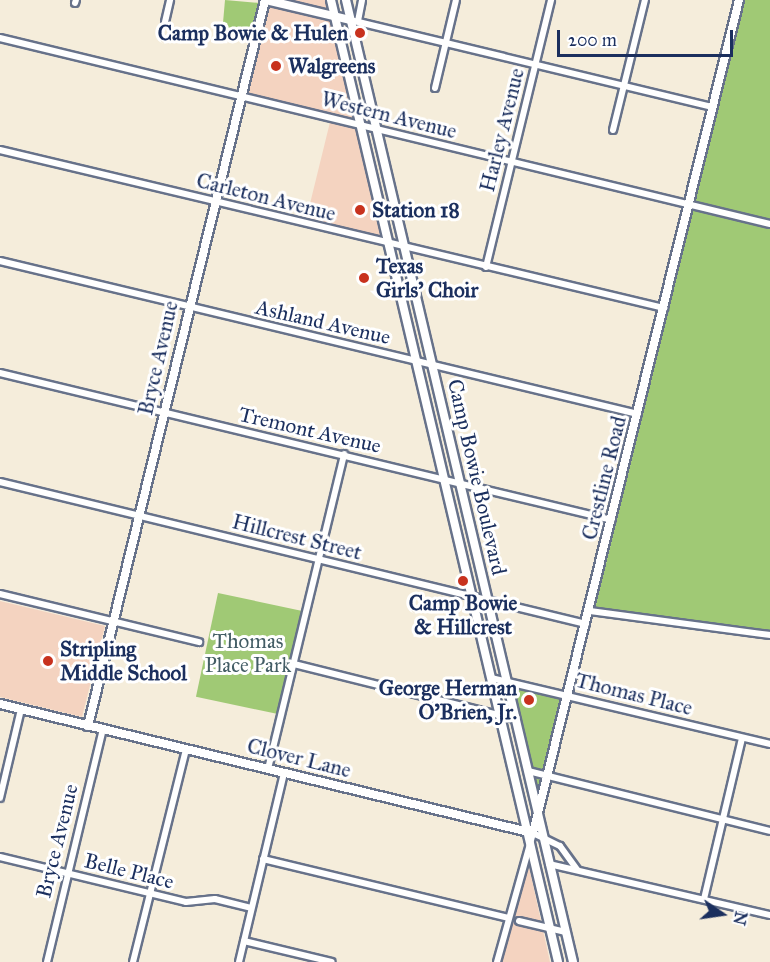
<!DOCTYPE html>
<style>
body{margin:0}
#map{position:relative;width:770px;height:962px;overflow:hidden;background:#f5eddb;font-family:"IM FELL Great Primer",serif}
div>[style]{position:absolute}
.built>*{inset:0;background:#f4d3c0}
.green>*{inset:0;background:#a0c975;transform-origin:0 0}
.roads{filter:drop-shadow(2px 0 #67728a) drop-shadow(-2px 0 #67728a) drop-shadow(0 2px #67728a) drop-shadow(0 -2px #67728a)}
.street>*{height:6px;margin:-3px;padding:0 3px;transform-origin:3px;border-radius:3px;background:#fff}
.secondary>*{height:8px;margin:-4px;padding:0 4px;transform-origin:4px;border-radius:4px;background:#fff}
.dots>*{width:16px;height:16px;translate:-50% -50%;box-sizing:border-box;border:3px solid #fff;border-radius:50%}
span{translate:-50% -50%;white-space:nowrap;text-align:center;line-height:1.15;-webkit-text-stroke:6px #fff;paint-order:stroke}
.poi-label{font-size:21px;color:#1b2f5e;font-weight:700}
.right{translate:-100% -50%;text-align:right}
.left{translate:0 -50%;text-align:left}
.street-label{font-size:21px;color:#1b2f5e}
.park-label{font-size:21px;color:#435d65}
.north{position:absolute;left:692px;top:884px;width:60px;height:60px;-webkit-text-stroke:4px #fff;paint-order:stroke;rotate:103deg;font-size:16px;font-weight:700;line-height:24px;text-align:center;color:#1b2f5e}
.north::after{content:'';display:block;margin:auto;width:21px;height:27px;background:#1b2f5e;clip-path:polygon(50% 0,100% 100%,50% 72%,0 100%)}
.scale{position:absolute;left:557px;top:30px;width:176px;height:27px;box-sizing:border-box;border:3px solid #1b2f5e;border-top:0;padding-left:8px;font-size:18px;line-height:21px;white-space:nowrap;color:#1b2f5e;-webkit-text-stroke:4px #fff;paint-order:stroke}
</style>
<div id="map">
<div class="built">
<i style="clip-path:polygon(261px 0,326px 0,383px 242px,305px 224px,331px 118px,240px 95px)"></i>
<i style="clip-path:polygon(0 601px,105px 626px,82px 717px,0 697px)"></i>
<i style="clip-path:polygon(528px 862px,550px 962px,501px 962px,525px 866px)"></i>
</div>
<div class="green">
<i style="left:225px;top:0;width:35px;height:38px;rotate:5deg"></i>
<i style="clip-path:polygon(745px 0,770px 0,770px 632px,595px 608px)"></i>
<i style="left:218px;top:593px;width:85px;height:106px;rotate:12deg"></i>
<i style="clip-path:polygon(512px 685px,565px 698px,539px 802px)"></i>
</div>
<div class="roads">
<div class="street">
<i style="left:75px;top:3px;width:3px;rotate:-72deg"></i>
<i style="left:350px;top:20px;width:373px;rotate:13.5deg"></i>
<i style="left:358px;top:21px;width:21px;rotate:-79deg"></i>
<i style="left:165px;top:22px;width:23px;rotate:-77deg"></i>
<i style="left:0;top:38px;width:792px;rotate:13.58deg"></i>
<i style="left:435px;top:88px;width:90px;rotate:-76.6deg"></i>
<i style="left:613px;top:130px;width:134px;rotate:-76.2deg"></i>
<i style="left:0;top:150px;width:683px;rotate:13.38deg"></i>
<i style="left:0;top:261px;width:656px;rotate:13.49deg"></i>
<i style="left:486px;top:267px;width:275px;rotate:-76.3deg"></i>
<i style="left:0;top:373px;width:629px;rotate:13.51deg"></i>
<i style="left:0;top:482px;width:603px;rotate:13.62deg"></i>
<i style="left:0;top:594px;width:205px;rotate:13.6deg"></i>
<i style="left:590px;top:611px;width:182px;rotate:7.6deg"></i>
<i style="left:294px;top:664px;width:228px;rotate:14deg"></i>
<i style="left:491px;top:678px;width:287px;rotate:13.3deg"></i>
<i style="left:268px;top:769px;width:324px;rotate:-76.4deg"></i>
<i style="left:528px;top:771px;width:249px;rotate:13.9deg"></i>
<i style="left:0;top:798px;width:91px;rotate:-76.7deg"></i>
<i style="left:0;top:857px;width:191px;rotate:13.6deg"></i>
<i style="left:186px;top:902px;width:29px;rotate:-6deg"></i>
<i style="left:215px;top:899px;width:37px;rotate:14deg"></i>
<i style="left:263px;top:859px;width:252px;rotate:13.5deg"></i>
<i style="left:549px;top:864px;width:227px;rotate:13deg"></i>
<i style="left:704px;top:899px;width:165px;rotate:-76.7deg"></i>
<i style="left:519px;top:921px;width:48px;rotate:13.2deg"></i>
<i style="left:244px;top:941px;width:90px;rotate:13.4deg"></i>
<i style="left:47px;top:962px;width:240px;rotate:-76.5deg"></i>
<i style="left:133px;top:962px;width:219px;rotate:-76deg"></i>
<i style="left:239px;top:962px;width:194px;rotate:-76.6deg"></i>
<i style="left:497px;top:962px;width:134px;rotate:-74.4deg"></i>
<i style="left:533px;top:833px;width:30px;rotate:26deg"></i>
<i style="left:560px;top:846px;width:29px;rotate:54deg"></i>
</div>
<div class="secondary">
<i style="left:266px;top:0;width:86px;rotate:13.4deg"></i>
<i style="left:331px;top:0;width:988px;rotate:76.72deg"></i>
<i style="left:346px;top:0;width:988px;rotate:76.72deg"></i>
<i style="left:0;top:704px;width:548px;rotate:13.61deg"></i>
<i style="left:533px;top:833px;width:858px;rotate:-76.11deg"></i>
<i style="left:88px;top:726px;width:747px;rotate:-76.3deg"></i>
</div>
</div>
<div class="dots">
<i style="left:360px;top:33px;background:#c8321e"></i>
<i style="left:276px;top:66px;background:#c8321e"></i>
<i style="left:360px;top:210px;background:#c8321e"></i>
<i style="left:364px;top:278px;background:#c8321e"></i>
<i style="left:463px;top:581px;background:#c8321e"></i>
<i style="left:48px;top:661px;background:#c8321e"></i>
<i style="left:529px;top:700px;background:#c8321e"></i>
</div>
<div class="poi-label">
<span class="right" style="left:348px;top:33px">Camp Bowie &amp; Hulen</span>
<span class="left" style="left:288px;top:66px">Walgreens</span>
<span class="left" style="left:372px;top:210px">Station 18</span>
<span class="left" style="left:376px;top:278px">Texas<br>Girls' Choir</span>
<span style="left:463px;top:615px">Camp Bowie<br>&amp; Hillcrest</span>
<span class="left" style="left:60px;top:661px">Stripling<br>Middle School</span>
<span class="right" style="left:517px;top:700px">George Herman<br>O'Brien, Jr.</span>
</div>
<div class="street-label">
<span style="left:389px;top:115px;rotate:14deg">Western Avenue</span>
<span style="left:502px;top:130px;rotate:-76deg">Harley Avenue</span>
<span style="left:266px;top:197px;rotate:14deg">Carleton Avenue</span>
<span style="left:323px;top:322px;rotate:13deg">Ashland Avenue</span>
<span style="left:158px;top:358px;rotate:-77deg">Bryce Avenue</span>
<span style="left:310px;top:430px;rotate:13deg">Tremont Avenue</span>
<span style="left:477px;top:477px;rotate:77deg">Camp Bowie Boulevard</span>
<span style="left:604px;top:478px;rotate:-76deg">Crestline Road</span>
<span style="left:297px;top:537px;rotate:14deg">Hillcrest Street</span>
<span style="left:634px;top:694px;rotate:14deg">Thomas Place</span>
<span style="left:299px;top:758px;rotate:14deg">Clover Lane</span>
<span style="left:57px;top:841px;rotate:-76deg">Bryce Avenue</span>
<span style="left:129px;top:871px;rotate:14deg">Belle Place</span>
</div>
<div class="park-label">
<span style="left:248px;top:653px">Thomas<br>Place Park</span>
</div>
<div class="north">N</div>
<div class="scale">200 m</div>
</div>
